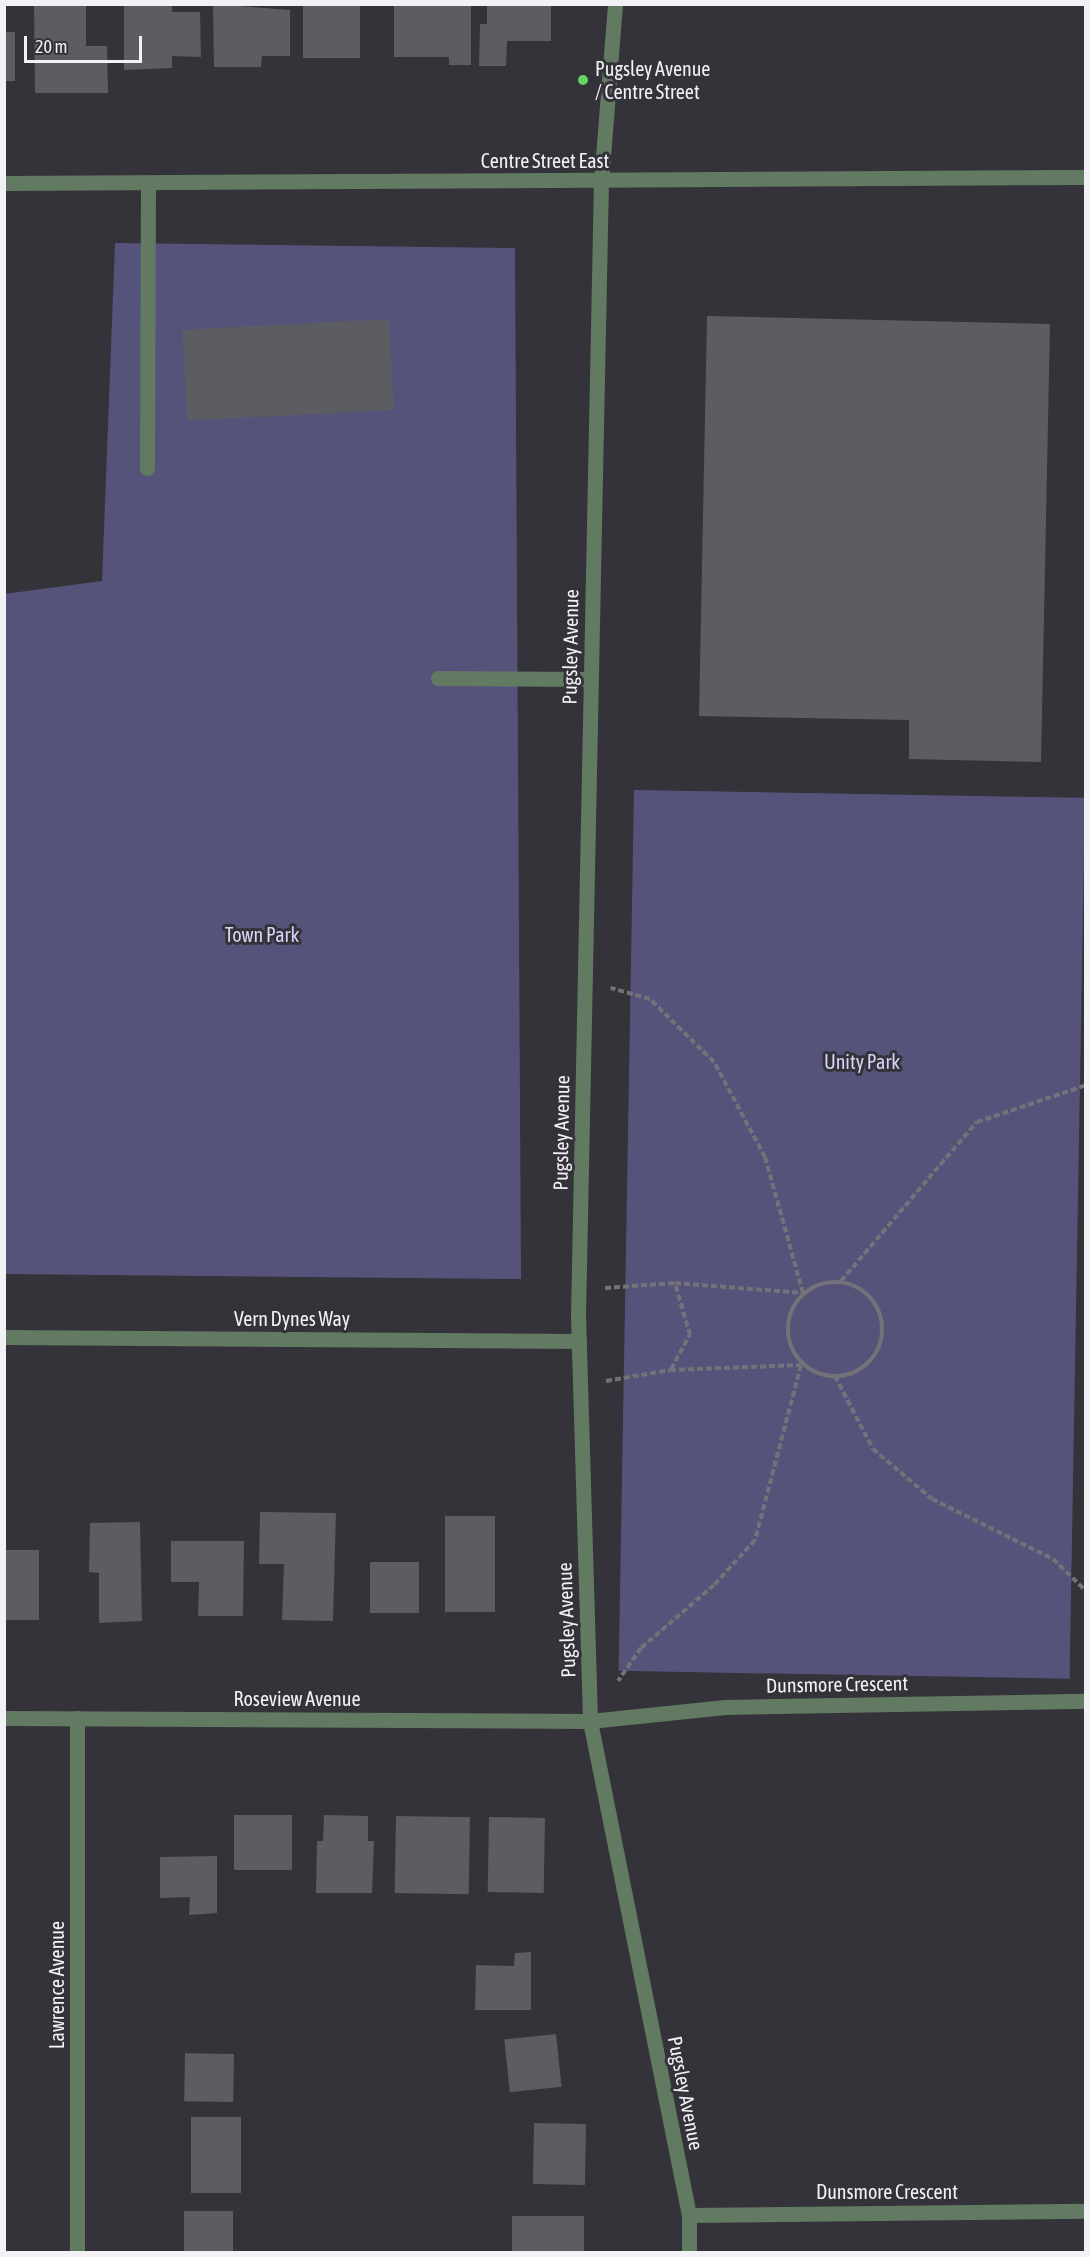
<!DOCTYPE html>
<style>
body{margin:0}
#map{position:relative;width:1090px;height:2257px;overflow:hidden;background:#333339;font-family:"Asap Condensed",sans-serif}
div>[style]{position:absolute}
.green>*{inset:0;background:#56537b;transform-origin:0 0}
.building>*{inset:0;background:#5c5c63;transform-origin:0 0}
.path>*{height:4px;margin-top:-2px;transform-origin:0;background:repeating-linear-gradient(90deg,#727278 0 6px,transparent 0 9px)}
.path>.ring{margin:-2px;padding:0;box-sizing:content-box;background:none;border:4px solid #727278;border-radius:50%}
.lane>*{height:15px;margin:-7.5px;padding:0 7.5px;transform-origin:7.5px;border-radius:7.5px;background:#637a62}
.street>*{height:15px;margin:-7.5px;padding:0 7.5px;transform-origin:7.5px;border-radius:7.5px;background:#637a62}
.dots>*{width:16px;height:16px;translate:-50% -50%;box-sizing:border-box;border:3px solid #333339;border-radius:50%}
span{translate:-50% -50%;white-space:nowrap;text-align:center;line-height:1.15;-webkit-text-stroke:6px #333339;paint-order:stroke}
.poi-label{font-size:20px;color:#f2f2f6}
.left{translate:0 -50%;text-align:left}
.street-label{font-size:20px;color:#f2f2f6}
.park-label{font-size:20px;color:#d6d4fa}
.frame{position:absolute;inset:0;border:6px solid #f2f2f6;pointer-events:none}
.scale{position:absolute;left:24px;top:36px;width:118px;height:27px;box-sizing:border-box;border:3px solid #f2f2f6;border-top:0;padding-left:8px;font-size:18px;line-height:21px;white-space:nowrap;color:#f2f2f6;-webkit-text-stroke:4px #333339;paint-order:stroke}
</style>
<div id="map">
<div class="green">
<i style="clip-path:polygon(115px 243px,515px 248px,521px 1279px,5px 1274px,4px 594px,102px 581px)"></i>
<i style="left:634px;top:790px;width:451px;height:881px;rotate:1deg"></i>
</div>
<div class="building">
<i style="clip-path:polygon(34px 4px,86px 4px,86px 46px,107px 46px,108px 93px,35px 93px)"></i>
<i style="clip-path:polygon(124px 4px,172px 4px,172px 12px,200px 12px,201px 57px,172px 56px,172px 68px,124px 70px)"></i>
<i style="clip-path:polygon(213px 4px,290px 10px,290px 56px,262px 56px,261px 67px,214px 67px)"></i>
<i style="clip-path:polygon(471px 4px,471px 65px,449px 65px,449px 57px,394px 57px,394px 6px)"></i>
<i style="clip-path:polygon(487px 4px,551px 4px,551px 41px,507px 41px,506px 66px,479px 66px,480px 24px,487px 24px)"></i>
<i style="left:303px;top:6px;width:57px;height:52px"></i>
<i style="left:4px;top:32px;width:11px;height:49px"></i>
<i style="clip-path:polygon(707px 316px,1050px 324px,1041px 762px,909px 759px,909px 720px,699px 716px)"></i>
<i style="left:389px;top:319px;width:91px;height:207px;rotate:87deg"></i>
<i style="clip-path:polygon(260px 1512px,336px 1513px,333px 1621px,282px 1620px,284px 1564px,259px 1564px)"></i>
<i style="left:445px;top:1516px;width:50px;height:96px"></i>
<i style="clip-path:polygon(140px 1522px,142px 1621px,99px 1623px,99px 1573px,89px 1572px,90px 1523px)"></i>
<i style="clip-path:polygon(171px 1541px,244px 1541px,243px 1616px,198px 1616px,199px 1582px,171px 1582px)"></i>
<i style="left:4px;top:1550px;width:35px;height:70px"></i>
<i style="left:370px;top:1562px;width:49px;height:51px"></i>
<i style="left:292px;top:1815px;width:55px;height:58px;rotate:90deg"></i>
<i style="clip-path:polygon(324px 1815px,368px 1816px,368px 1841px,374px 1841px,372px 1893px,316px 1893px,317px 1841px,323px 1841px)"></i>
<i style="left:396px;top:1816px;width:74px;height:77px;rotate:1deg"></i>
<i style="left:489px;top:1817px;width:56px;height:75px;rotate:1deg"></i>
<i style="clip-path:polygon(217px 1856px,217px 1913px,189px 1915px,190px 1897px,160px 1898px,160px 1857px)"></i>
<i style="clip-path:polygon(531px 1952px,531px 2010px,475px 2010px,476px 1965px,514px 1966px,515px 1953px)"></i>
<i style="left:556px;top:2034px;width:53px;height:52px;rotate:84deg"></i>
<i style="left:234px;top:2054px;width:48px;height:49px;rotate:91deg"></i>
<i style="left:191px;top:2117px;width:50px;height:76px"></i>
<i style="left:534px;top:2123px;width:52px;height:61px;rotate:1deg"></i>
<i style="left:233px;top:2211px;width:41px;height:49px;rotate:90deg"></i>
<i style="left:512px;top:2216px;width:72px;height:36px"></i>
</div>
<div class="path">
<i style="left:841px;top:1281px;width:209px;rotate:-49.5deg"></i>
<i style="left:977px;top:1122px;width:115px;rotate:-18.7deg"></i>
<i class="ring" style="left:788px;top:1282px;width:90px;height:90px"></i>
<i style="left:605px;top:1288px;width:70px;rotate:-4.1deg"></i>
<i style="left:675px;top:1283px;width:128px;rotate:4.5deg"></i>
<i style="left:803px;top:1293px;width:141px;rotate:-105.6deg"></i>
<i style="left:765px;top:1157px;width:108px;rotate:-118.2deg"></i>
<i style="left:714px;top:1062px;width:90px;rotate:-135.5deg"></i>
<i style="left:650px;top:999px;width:41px;rotate:-164.2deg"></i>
<i style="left:671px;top:1369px;width:39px;rotate:-61deg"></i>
<i style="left:690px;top:1335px;width:54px;rotate:-106.1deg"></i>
<i style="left:835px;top:1376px;width:82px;rotate:62.5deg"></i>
<i style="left:873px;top:1449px;width:77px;rotate:40.3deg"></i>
<i style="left:932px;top:1499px;width:135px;rotate:26.4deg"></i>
<i style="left:1053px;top:1559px;width:46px;rotate:44.1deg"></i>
<i style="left:606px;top:1381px;width:65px;rotate:-9.8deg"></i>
<i style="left:670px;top:1370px;width:131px;rotate:-2.2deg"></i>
<i style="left:801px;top:1365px;width:181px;rotate:104.7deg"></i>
<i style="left:755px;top:1540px;width:61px;rotate:132.3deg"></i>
<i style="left:714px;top:1585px;width:96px;rotate:139.2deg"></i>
<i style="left:641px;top:1648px;width:40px;rotate:124.9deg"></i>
</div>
<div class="lane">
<i style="left:147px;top:468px;width:285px;rotate:-89.8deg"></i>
<i style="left:438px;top:678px;width:152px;rotate:0.4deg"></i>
<i style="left:4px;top:1337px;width:575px;rotate:0.4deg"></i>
</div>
<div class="street">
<i style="left:615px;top:4px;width:177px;rotate:94.5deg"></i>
<i style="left:601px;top:180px;width:1135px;rotate:91.16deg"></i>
<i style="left:578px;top:1315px;width:406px;rotate:88.3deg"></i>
<i style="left:590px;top:1721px;width:504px;rotate:78.67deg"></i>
<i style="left:689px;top:2215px;width:37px;rotate:90deg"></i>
<i style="left:4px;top:183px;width:1082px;rotate:-0.32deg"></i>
<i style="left:4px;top:1718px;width:586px;rotate:0.29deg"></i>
<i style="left:590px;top:1721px;width:136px;rotate:-5.9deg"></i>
<i style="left:725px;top:1707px;width:361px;rotate:-1deg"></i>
<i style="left:689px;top:2215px;width:397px;rotate:-0.6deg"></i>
<i style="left:77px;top:2252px;width:534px;rotate:-90deg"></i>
</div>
<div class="dots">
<i style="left:583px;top:80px;background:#64d468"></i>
</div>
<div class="poi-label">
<span class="left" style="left:595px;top:80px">Pugsley Avenue<br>/ Centre Street</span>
</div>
<div class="street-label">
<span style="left:545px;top:160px">Centre Street East</span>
<span style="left:570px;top:647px;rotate:-89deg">Pugsley Avenue</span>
<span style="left:561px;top:1133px;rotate:-89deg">Pugsley Avenue</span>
<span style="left:292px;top:1318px">Vern Dynes Way</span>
<span style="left:566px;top:1620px;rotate:-92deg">Pugsley Avenue</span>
<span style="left:837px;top:1684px;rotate:-1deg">Dunsmore Crescent</span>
<span style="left:297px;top:1698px">Roseview Avenue</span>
<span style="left:56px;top:1985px;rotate:-90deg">Lawrence Avenue</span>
<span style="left:686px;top:2093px;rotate:79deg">Pugsley Avenue</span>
<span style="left:887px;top:2191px">Dunsmore Crescent</span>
</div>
<div class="park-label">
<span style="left:262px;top:934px">Town Park</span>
<span style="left:862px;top:1061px">Unity Park</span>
</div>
<div class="frame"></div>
<div class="scale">20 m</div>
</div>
